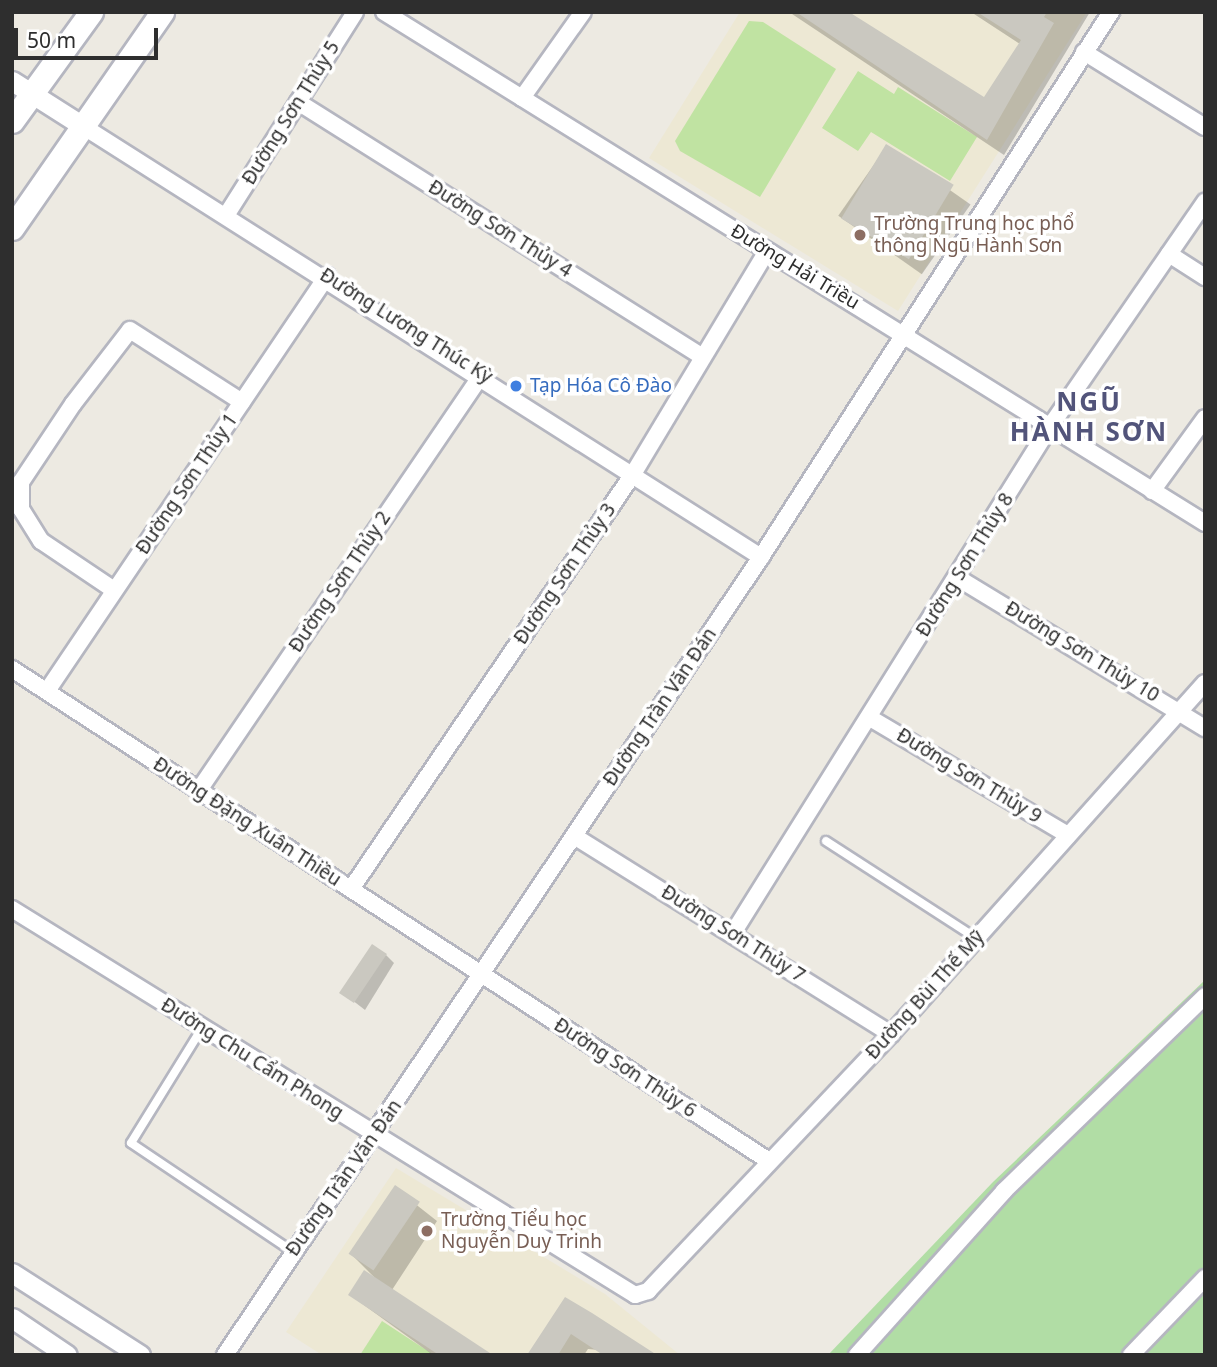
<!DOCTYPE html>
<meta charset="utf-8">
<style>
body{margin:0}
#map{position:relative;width:1217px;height:1367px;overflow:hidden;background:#edeae2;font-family:"Noto Sans",sans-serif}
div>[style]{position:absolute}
.education>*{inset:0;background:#ede8d4}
.green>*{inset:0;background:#b1dda5}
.pitch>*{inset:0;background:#c0e3a2}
.shadow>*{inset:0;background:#0003;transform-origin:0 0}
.building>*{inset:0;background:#cac8c0;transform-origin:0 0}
.roads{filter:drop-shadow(2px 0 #b5b6c0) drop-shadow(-2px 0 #b5b6c0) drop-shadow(0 2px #b5b6c0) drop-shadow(0 -2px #b5b6c0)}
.service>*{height:8px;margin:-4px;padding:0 4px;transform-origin:4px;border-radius:4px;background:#fff}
.minor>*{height:16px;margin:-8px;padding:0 8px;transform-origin:8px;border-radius:8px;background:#fff}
.tertiary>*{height:19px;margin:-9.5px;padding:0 9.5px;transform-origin:9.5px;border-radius:9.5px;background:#fff}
.secondary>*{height:23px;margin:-11.5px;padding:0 11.5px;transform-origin:11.5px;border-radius:11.5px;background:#fff}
.dots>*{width:19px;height:19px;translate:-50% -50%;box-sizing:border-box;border:4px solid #fff;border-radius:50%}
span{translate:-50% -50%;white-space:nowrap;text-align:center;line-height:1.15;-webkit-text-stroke:7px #fff;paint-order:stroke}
.street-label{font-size:19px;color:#2e2e2e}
.education-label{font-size:19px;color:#785e54}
.left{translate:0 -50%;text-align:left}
.shop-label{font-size:19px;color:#366cbe}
.district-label{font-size:26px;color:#52547a;font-weight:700;letter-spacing:2px}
.frame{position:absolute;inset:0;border:14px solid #2e2e2e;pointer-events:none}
.scale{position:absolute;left:14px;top:28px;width:144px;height:32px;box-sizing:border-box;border:4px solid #2e2e2e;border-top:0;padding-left:9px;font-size:21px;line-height:24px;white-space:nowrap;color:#2e2e2e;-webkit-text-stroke:5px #fff;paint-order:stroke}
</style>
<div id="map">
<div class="education">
<i style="clip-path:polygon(740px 12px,1087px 12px,898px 311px,649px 158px)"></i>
<i style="clip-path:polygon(396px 1168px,605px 1294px,680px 1355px,322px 1355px,286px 1332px)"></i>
</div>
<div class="green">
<i style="clip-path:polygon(1205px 980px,1205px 1355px,828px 1355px,993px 1182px)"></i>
</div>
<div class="pitch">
<i style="clip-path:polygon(749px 21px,763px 22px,836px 69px,760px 197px,680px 151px,675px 141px)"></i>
<i style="clip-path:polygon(858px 71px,894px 94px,898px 87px,977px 137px,950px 181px,871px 132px,858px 151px,822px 128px)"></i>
<i style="clip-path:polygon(382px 1321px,434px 1355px,360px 1355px)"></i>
</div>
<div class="shadow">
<i style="clip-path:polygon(789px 12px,847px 12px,985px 99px,1020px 44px,971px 12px,1090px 12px,1004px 155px)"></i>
<i style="left:887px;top:146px;width:102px;height:85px;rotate:35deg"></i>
<i style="clip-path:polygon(386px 955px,394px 963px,365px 1010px,343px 993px)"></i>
<i style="clip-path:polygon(395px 1188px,437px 1221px,392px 1290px,490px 1355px,433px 1355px,350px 1295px,374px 1277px,352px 1255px)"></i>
<i style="clip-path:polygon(565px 1299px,654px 1355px,588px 1349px,584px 1355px,529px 1355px)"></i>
</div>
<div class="building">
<i style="clip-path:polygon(796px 12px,849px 12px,984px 97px,1021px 40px,977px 12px,1047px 12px,1044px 17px,1054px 23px,987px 140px)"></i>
<i style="left:886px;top:144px;width:79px;height:87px;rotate:31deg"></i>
<i style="left:372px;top:944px;width:18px;height:59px;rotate:34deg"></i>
<i style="left:395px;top:1185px;width:30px;height:83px;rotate:34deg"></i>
<i style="clip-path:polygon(364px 1270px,493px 1355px,439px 1355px,348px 1295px)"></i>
<i style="clip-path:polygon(565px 1297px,592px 1313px,657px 1355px,603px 1355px,571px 1334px,558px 1355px,527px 1355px)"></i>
</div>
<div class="roads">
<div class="service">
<i style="left:826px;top:841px;width:179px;rotate:32.9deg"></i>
<i style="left:202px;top:1028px;width:135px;rotate:121.7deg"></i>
<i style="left:131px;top:1143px;width:195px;rotate:33.9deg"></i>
</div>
<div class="minor">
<i style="left:384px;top:12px;width:967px;rotate:31.9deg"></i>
<i style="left:1084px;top:52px;width:142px;rotate:31.8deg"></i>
<i style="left:522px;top:98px;width:105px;rotate:-54.7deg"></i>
<i style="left:298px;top:102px;width:476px;rotate:32.2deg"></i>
<i style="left:81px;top:125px;width:806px;rotate:32.43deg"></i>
<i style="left:227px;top:214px;width:239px;rotate:-57.6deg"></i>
<i style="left:1169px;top:254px;width:43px;rotate:32.6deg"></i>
<i style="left:1152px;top:491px;width:90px;rotate:-54deg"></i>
<i style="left:958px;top:578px;width:289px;rotate:31.3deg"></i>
<i style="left:114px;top:590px;width:88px;rotate:-146.1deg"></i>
<i style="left:41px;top:541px;width:38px;rotate:-122deg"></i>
<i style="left:21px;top:509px;width:27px;rotate:-90deg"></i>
<i style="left:21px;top:482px;width:94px;rotate:-56.3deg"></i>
<i style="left:73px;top:404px;width:93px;rotate:-52.4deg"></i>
<i style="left:130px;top:330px;width:133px;rotate:32.7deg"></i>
<i style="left:12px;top:669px;width:903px;rotate:33.02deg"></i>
<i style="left:47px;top:691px;width:501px;rotate:-55.99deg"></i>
<i style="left:870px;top:718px;width:230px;rotate:30.6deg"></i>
<i style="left:199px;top:790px;width:503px;rotate:-55.77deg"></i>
<i style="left:574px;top:836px;width:374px;rotate:32deg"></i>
<i style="left:351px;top:889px;width:502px;rotate:-55.8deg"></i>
<i style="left:633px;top:474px;width:260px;rotate:-59deg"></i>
<i style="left:12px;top:909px;width:733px;rotate:31.78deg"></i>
<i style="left:635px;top:1295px;width:14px;rotate:-17deg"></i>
<i style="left:648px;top:1291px;width:354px;rotate:-46.6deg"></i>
<i style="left:891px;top:1034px;width:471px;rotate:-48.2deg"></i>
<i style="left:733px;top:933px;width:596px;rotate:-57.96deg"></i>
<i style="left:1049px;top:428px;width:275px;rotate:-55.4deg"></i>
<i style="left:225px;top:1355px;width:961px;rotate:-56.11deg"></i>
<i style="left:761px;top:557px;width:648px;rotate:-57.29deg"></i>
<i style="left:857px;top:1355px;width:220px;rotate:-48.1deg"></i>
<i style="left:1004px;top:1191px;width:280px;rotate:-44.1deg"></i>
<i style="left:1131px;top:1355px;width:107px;rotate:-46.1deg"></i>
</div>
<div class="tertiary">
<i style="left:12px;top:81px;width:82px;rotate:32.5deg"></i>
<i style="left:12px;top:1273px;width:152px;rotate:32.6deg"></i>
<i style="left:12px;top:1318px;width:66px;rotate:33.9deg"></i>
</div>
<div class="secondary">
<i style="left:12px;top:121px;width:135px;rotate:-54.1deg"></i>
<i style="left:12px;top:228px;width:263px;rotate:-55.2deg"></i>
</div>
</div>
<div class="dots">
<i style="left:860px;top:235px;background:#8d6e63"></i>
<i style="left:516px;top:386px;background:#3f7fe0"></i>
<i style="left:427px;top:1231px;background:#8d6e63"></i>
</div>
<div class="street-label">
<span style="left:291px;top:113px;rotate:-58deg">Đường Sơn Thủy 5</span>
<span style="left:500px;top:229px;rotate:32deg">Đường Sơn Thủy 4</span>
<span style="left:795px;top:267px;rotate:31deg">Đường Hải Triều</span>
<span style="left:406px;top:326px;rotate:32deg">Đường Lương Thúc Kỳ</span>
<span style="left:187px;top:484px;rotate:-56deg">Đường Sơn Thủy 1</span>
<span style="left:965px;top:565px;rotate:-58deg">Đường Sơn Thủy 8</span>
<span style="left:565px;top:574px;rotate:-56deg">Đường Sơn Thủy 3</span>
<span style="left:340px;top:582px;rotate:-56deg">Đường Sơn Thủy 2</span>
<span style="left:1082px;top:652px;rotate:31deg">Đường Sơn Thủy 10</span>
<span style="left:660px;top:707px;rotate:-56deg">Đường Trần Văn Đán</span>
<span style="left:969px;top:776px;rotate:31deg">Đường Sơn Thủy 9</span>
<span style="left:247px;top:822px;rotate:33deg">Đường Đặng Xuân Thiều</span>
<span style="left:733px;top:934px;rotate:32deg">Đường Sơn Thủy 7</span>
<span style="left:925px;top:995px;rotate:-48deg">Đường Bùi Thế Mỹ</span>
<span style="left:252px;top:1059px;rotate:32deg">Đường Chu Cẩm Phong</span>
<span style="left:625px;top:1068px;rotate:33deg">Đường Sơn Thủy 6</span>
<span style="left:344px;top:1178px;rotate:-55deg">Đường Trần Văn Đán</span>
</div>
<div class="education-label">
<span class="left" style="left:874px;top:235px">Trường Trung học phổ<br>thông Ngũ Hành Sơn</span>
<span class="left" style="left:441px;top:1231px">Trường Tiểu học<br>Nguyễn Duy Trinh</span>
</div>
<div class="shop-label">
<span class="left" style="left:530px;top:386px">Tạp Hóa Cô Đào</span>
</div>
<div class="district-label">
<span style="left:1089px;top:417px">NGŨ<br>HÀNH SƠN</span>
</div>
<div class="frame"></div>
<div class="scale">50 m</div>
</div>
